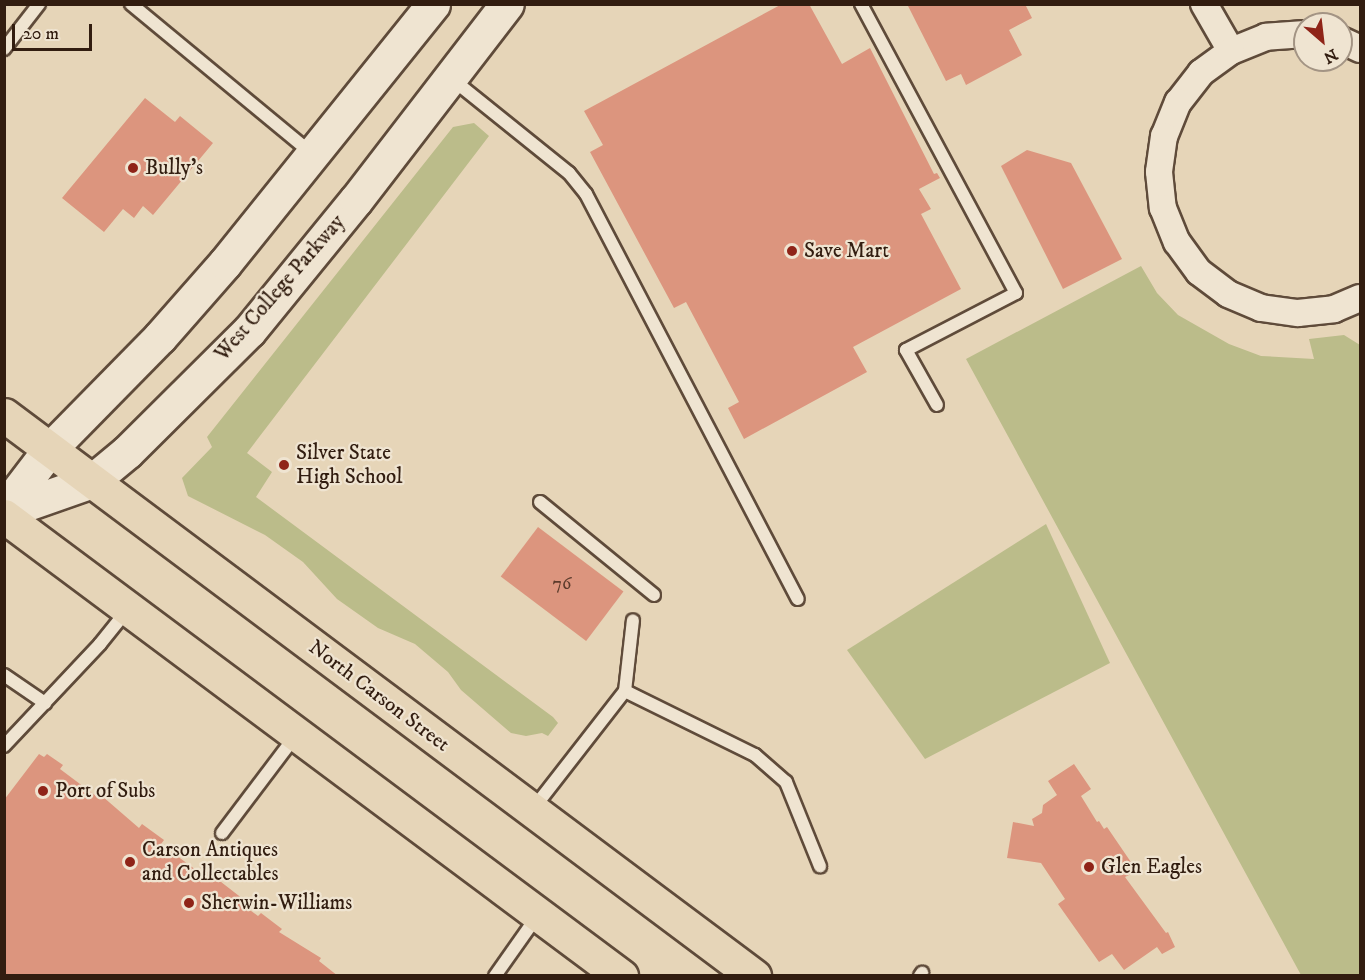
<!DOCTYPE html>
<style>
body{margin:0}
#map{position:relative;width:1365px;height:980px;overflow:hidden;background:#e6d5b8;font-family:"IM FELL DW Pica",serif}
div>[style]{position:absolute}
.green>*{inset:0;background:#bbbc8a}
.building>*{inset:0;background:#dc957e;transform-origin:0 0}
.roads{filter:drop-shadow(2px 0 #5f4b3a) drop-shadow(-2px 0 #5f4b3a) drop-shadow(0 2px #5f4b3a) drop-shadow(0 -2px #5f4b3a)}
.lane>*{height:12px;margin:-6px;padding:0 6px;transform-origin:6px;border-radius:6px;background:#efe4d1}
.street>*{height:26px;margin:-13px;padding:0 13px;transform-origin:13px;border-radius:13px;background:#efe4d1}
.secondary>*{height:33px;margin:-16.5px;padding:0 16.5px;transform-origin:16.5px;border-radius:16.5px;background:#efe4d1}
.primary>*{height:33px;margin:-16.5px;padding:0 16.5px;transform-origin:16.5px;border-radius:16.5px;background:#e6d5b8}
.dots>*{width:16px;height:16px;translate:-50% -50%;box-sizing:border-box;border:3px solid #efe4d1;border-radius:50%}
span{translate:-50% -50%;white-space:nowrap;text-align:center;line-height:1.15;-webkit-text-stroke:4.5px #efe4d1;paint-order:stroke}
.number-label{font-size:18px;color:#5c3b2c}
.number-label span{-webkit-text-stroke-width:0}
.poi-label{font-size:21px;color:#321d10}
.left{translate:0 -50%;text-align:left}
.street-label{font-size:21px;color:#321d10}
.frame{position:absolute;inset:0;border:6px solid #321d10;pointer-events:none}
.north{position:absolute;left:1293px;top:12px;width:60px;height:60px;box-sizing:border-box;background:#efe4d1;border:2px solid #a39484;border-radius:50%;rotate:152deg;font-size:16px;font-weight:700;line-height:24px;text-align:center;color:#321d10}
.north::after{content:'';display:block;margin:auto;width:21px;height:27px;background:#8f2418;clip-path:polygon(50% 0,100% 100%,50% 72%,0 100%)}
.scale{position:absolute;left:12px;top:24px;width:80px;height:27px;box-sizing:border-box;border:3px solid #321d10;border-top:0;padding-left:8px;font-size:18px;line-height:21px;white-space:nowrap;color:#321d10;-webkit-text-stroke:4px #efe4d1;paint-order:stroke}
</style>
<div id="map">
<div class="green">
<i style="clip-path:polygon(474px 123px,489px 136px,247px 453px,272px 472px,256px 497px,553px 717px,558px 723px,548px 736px,542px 733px,526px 736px,511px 733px,461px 690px,448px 672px,415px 644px,378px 628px,337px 599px,303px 562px,265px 535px,188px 496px,182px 478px,212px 447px,207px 437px,453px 127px)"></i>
<i style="clip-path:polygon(1141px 266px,1157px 293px,1178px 315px,1229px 344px,1261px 356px,1314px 359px,1309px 339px,1344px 335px,1360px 345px,1360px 975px,1301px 975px,966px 359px)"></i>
<i style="clip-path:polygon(1046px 524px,1110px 663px,925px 759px,847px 650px)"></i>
</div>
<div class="building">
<i style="clip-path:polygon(782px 4px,809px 4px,842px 64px,870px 48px,934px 174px,937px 173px,940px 178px,919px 189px,931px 209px,921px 214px,961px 289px,853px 347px,867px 372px,744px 439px,728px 408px,739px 402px,686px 302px,674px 308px,590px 152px,603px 145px,584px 111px)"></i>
<i style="clip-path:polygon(907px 4px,1025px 4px,1032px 18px,1009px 30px,1022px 55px,966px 85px,961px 74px,946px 81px)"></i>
<i style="clip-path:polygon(145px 98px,175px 122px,180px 116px,213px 143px,153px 215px,143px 206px,134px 218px,123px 209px,104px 232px,62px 198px)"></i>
<i style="clip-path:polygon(1027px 150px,1071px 163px,1122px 259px,1063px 289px,1001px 166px)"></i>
<i style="left:538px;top:527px;width:107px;height:62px;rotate:37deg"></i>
<i style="clip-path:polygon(39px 754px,44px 757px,47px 754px,63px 765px,60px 769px,100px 799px,102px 796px,139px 828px,142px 824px,164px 840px,161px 844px,200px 873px,203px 868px,243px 899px,240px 903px,258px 916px,261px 913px,282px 929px,279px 932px,321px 958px,319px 961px,338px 976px,4px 976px,4px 800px)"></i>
<i style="clip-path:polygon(1074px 764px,1091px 789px,1081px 796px,1097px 822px,1099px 821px,1104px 829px,1107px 827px,1137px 871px,1125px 877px,1166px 933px,1168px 932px,1175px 947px,1162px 954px,1157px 947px,1124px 970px,1112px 954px,1099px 962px,1058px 904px,1065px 899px,1041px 863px,1007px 858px,1013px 822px,1034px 826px,1032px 819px,1042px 813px,1043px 805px,1057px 795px,1048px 781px)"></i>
</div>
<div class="roads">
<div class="lane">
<i style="left:131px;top:4px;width:234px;rotate:39.6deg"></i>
<i style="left:861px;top:4px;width:328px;rotate:61.8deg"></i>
<i style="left:1016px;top:293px;width:124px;rotate:152.6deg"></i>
<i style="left:906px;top:350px;width:63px;rotate:60.6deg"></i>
<i style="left:4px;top:49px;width:57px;rotate:-52.1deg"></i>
<i style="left:452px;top:79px;width:150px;rotate:38.8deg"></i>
<i style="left:569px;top:173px;width:27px;rotate:51deg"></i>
<i style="left:586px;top:194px;width:457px;rotate:62.4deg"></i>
<i style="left:540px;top:502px;width:147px;rotate:39.2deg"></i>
<i style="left:4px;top:675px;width:50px;rotate:34.3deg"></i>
<i style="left:625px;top:691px;width:145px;rotate:26.2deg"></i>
<i style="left:755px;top:755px;width:41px;rotate:41.1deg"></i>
<i style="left:786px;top:782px;width:91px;rotate:68deg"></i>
<i style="left:4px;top:746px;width:140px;rotate:-46.7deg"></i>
<i style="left:100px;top:644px;width:45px;rotate:-51.3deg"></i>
<i style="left:533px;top:809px;width:150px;rotate:-52.1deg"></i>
<i style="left:625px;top:691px;width:71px;rotate:-83.6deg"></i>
<i style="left:222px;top:833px;width:123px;rotate:-52.9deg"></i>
<i style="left:495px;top:976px;width:75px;rotate:-54.8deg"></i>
<i style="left:920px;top:976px;width:4px;rotate:-56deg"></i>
</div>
<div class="street">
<i style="left:1204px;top:4px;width:54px;rotate:60.1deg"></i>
<i style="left:1305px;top:34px;width:39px;rotate:176deg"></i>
<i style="left:1266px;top:37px;width:38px;rotate:158deg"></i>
<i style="left:1231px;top:51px;width:37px;rotate:144deg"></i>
<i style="left:1201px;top:73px;width:37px;rotate:128deg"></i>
<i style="left:1178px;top:102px;width:37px;rotate:112deg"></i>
<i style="left:1164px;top:136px;width:36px;rotate:98deg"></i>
<i style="left:1159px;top:172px;width:36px;rotate:84deg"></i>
<i style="left:1163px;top:208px;width:37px;rotate:68deg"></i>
<i style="left:1177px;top:242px;width:37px;rotate:54deg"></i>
<i style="left:1199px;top:272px;width:36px;rotate:37deg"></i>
<i style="left:1228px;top:294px;width:36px;rotate:23deg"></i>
<i style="left:1261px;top:308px;width:37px;rotate:8deg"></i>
<i style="left:1298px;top:313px;width:36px;rotate:-6deg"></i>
<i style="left:1334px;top:309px;width:28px;rotate:-23deg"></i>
<i style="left:1341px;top:40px;width:21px;rotate:25deg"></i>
</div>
<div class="secondary">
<i style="left:4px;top:509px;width:74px;rotate:-52.7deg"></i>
<i style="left:49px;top:450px;width:158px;rotate:-45.5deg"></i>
<i style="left:160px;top:337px;width:98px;rotate:-48.7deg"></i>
<i style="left:225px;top:263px;width:332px;rotate:-51.2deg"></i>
<i style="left:4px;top:512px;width:93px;rotate:-19.4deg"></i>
<i style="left:92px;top:481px;width:45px;rotate:-39.6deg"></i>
<i style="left:127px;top:452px;width:172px;rotate:-44.8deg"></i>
<i style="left:249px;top:331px;width:169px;rotate:-50.8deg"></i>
<i style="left:356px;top:200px;width:247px;rotate:-52.4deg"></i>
</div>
<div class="primary">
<i style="left:4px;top:415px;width:937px;rotate:36.8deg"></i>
<i style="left:4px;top:516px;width:770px;rotate:36.71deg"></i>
</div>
</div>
<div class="dots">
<i style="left:133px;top:168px;background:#8f2418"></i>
<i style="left:792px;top:251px;background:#8f2418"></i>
<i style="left:284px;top:465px;background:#8f2418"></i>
<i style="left:43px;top:791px;background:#8f2418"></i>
<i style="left:130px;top:862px;background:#8f2418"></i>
<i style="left:1089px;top:867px;background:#8f2418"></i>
<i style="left:189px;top:903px;background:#8f2418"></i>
</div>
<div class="number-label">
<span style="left:562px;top:584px">76</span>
</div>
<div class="poi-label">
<span class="left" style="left:145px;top:168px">Bully's</span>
<span class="left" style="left:804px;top:251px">Save Mart</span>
<span class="left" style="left:296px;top:465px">Silver State<br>High School</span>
<span class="left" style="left:55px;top:791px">Port of Subs</span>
<span class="left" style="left:142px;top:862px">Carson Antiques<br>and Collectables</span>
<span class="left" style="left:1101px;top:867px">Glen Eagles</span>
<span class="left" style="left:201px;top:903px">Sherwin-Williams</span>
</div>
<div class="street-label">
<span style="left:280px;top:288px;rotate:-49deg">West College Parkway</span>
<span style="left:379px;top:696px;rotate:37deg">North Carson Street</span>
</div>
<div class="frame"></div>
<div class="north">N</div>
<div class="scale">20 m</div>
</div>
